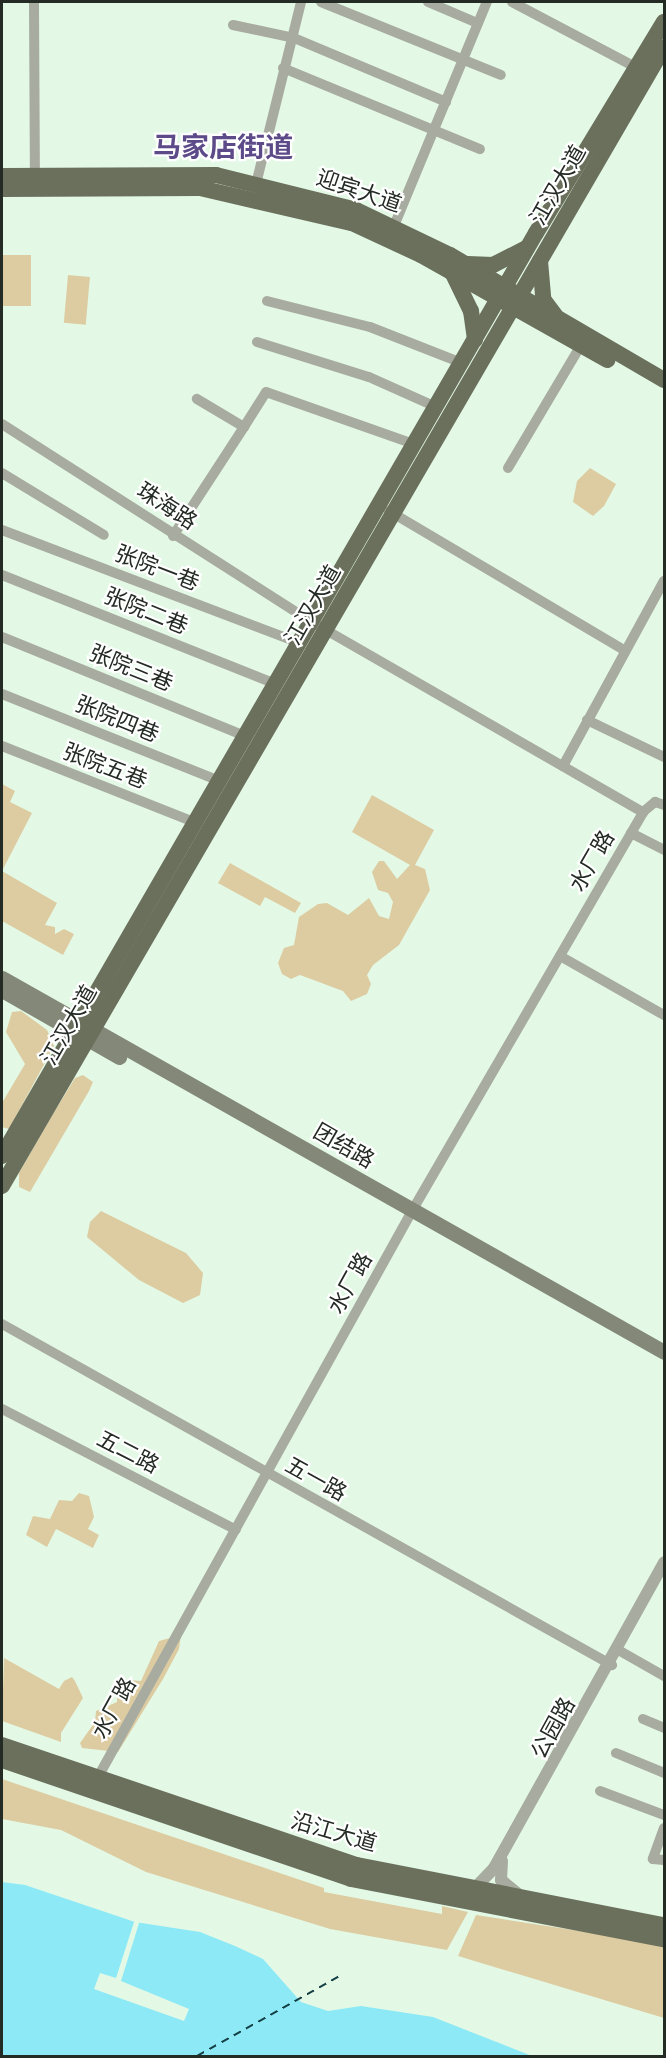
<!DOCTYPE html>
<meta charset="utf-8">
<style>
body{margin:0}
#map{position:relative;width:666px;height:2058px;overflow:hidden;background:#e3f9e6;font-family:Cabin,"Noto Sans SC",sans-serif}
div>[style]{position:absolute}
.green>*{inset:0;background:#ddcca1;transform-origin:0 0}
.water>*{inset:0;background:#8de9f6}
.pier>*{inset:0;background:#e3f9e6}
.ferry>*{height:1.5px;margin-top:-0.75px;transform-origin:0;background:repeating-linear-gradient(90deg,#133e44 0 8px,transparent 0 14px)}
.minor>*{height:10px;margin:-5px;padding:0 5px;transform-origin:5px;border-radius:5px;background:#a8aba0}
.tertiary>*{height:12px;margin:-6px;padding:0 6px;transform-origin:6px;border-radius:6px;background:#a8aba0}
.secondary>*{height:15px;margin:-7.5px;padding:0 7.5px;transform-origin:7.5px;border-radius:7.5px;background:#848879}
.primary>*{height:16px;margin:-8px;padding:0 8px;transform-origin:8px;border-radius:8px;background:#6b705d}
span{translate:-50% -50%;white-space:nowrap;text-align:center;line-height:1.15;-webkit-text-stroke:4.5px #fff;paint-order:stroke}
.street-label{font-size:22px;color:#232b24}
.district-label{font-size:28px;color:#5d4a88;font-weight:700}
.frame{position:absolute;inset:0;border:3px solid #232b24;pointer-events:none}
</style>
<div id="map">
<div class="green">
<i style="left:3px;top:255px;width:28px;height:51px"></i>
<i style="left:68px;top:275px;width:22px;height:48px;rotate:5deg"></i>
<i style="clip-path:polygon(590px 468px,616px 484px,604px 506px,593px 516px,573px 502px,577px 481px)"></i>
<i style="clip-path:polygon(2px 784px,15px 791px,10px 802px,32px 813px,2px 871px)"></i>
<i style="clip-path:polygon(372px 795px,434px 830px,415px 865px,425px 869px,430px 890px,399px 945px,373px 965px,367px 975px,371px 984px,367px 994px,351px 1001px,343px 991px,300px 975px,291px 979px,282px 974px,278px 963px,284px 948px,294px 945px,299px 917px,318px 904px,327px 903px,348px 915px,369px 898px,379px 916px,389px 919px,393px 902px,388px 893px,378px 890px,372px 872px,379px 861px,384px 861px,397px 879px,410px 865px,352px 832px)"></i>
<i style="clip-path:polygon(230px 863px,301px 903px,295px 913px,265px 897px,260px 906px,218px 883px)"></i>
<i style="clip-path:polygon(2px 871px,57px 903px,45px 925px,55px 927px,55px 934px,64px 929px,74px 934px,63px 955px,2px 921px)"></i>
<i style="clip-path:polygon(21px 1011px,47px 1030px,54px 1046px,9px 1129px,2px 1127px,2px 1103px,25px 1064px,6px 1032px,12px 1012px)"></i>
<i style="clip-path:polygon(83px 1075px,93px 1082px,89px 1091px,30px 1192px,19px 1187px,19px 1173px,50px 1119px,75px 1078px)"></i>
<i style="clip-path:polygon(101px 1211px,186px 1253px,203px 1273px,200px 1295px,183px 1303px,139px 1280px,87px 1237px,90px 1222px)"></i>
<i style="clip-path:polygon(79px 1493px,89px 1496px,94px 1517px,88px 1529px,99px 1535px,93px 1548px,56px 1529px,47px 1547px,26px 1535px,33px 1516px,50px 1519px,59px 1500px,72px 1501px)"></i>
<i style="clip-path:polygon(181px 1635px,179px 1649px,163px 1679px,118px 1752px,82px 1748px,80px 1743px,95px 1722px,96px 1711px,117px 1702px,118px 1679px,141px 1681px,159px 1641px)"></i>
<i style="clip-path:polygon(4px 1658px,59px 1689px,64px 1681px,72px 1677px,75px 1681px,83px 1698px,61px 1733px,61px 1742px,2px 1721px)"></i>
<i style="clip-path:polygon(2px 1779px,324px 1888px,324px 1892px,442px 1914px,442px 1906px,468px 1912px,447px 1950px,330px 1929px,146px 1872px,61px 1830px,2px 1819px)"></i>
<i style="clip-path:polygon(476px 1915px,664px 1944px,664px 2018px,458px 1956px)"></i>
</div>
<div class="water">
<i style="clip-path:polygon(2px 1882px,25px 1885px,135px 1922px,200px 1932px,235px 1946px,263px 1959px,301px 2002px,328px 2011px,361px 2006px,433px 2017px,532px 2056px,2px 2056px)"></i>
</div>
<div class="pier">
<i style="clip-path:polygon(135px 1919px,140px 1920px,121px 1981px,189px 2009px,184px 2021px,94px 1989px,100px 1973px,116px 1978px)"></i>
</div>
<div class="ferry">
<i style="left:197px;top:2056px;width:162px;rotate:-29.3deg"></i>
</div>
<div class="minor">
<i style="left:34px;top:2px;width:179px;rotate:89.7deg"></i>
<i style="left:321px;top:2px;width:194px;rotate:22.1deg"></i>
<i style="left:428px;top:2px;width:51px;rotate:23.1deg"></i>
<i style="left:512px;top:2px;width:141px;rotate:27.8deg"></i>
<i style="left:233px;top:25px;width:62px;rotate:12deg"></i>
<i style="left:294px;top:38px;width:165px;rotate:22.8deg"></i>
<i style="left:283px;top:68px;width:213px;rotate:22.4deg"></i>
<i style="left:256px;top:184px;width:187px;rotate:-76.1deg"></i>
<i style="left:394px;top:226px;width:243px;rotate:-67.5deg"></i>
<i style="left:267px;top:301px;width:106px;rotate:14.2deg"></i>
<i style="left:370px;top:327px;width:99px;rotate:21.4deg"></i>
<i style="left:257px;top:342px;width:117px;rotate:17.4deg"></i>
<i style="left:369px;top:377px;width:73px;rotate:24.1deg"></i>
<i style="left:2px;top:424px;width:368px;rotate:32.6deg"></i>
<i style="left:312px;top:622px;width:382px;rotate:29.9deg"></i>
<i style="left:244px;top:427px;width:41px;rotate:-57.8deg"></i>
<i style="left:266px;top:392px;width:157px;rotate:19.4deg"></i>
<i style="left:508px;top:468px;width:143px;rotate:-59.3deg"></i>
<i style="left:2px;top:473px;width:119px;rotate:31.3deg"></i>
<i style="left:389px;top:511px;width:273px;rotate:30.6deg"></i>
<i style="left:2px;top:530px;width:318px;rotate:20.8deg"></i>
<i style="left:173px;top:536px;width:130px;rotate:-56.9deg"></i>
<i style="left:244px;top:427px;width:55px;rotate:-149.2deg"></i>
<i style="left:2px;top:575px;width:295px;rotate:21.7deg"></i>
<i style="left:2px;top:637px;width:262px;rotate:22.2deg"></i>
<i style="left:2px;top:694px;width:234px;rotate:21.8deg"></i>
<i style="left:587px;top:720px;width:85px;rotate:25.7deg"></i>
<i style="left:2px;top:746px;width:206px;rotate:21.6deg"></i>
<i style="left:563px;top:766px;width:211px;rotate:-61.4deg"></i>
<i style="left:631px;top:833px;width:37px;rotate:27deg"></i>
<i style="left:560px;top:956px;width:120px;rotate:29.6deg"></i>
<i style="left:2px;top:1324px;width:699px;rotate:29.21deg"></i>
<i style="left:2px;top:1409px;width:263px;rotate:27.3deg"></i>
<i style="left:620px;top:1651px;width:51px;rotate:29.6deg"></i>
<i style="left:643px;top:1719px;width:23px;rotate:23deg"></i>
<i style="left:616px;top:1753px;width:52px;rotate:22.6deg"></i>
<i style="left:98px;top:1777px;width:647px;rotate:-60.98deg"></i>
<i style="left:412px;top:1211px;width:461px;rotate:-59.9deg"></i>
<i style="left:643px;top:812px;width:16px;rotate:-40deg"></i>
<i style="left:655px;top:802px;width:9px;rotate:18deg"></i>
<i style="left:600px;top:1791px;width:68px;rotate:20.6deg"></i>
<i style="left:664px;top:1828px;width:33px;rotate:110deg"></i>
<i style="left:653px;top:1859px;width:11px;rotate:5deg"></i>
</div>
<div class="tertiary">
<i style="left:502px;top:1861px;width:19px;rotate:93deg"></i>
<i style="left:501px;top:1880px;width:22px;rotate:39deg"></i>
<i style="left:472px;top:1891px;width:32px;rotate:-46deg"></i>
<i style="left:494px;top:1868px;width:350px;rotate:-60.9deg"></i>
</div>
<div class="secondary">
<i style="left:2px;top:978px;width:760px;rotate:29.46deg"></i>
<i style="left:2px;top:990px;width:135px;rotate:29.8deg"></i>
</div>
<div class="primary">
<i style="left:2px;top:176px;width:214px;rotate:-0.3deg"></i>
<i style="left:216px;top:175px;width:144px;rotate:14deg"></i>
<i style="left:356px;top:210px;width:104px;rotate:25.6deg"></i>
<i style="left:450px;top:255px;width:248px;rotate:30.3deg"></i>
<i style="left:2px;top:189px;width:198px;rotate:-0.3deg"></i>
<i style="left:200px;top:188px;width:156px;rotate:13deg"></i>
<i style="left:352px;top:223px;width:76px;rotate:24.9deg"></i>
<i style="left:421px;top:255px;width:214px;rotate:29.4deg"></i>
<i style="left:540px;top:261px;width:38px;rotate:85deg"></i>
<i style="left:543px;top:299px;width:20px;rotate:53deg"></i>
<i style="left:468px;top:264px;width:25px;rotate:2deg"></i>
<i style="left:493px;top:265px;width:36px;rotate:-27deg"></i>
<i style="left:453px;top:274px;width:41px;rotate:64.1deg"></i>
<i style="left:471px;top:311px;width:29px;rotate:82deg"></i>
<i style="left:2px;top:1156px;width:1066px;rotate:-59.95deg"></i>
<i style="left:536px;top:233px;width:247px;rotate:-58.8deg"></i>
<i style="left:2px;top:1186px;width:1317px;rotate:-59.83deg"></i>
<i style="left:2px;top:1745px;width:375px;rotate:18.7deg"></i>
<i style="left:357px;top:1865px;width:313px;rotate:11.1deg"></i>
<i style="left:2px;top:1760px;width:369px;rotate:18.8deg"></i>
<i style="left:351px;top:1879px;width:319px;rotate:10.9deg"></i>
</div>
<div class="street-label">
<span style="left:558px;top:185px;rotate:-60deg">江汉大道</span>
<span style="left:359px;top:191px;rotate:19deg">迎宾大道</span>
<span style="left:167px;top:506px;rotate:33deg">珠海路</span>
<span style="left:157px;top:568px;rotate:21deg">张院一巷</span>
<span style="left:313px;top:605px;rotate:-60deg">江汉大道</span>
<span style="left:146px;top:611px;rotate:22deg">张院二巷</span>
<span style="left:131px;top:668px;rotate:22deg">张院三巷</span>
<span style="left:117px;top:719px;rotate:22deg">张院四巷</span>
<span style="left:105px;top:766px;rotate:21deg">张院五巷</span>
<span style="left:592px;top:861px;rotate:-60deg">水厂路</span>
<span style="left:69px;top:1025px;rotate:-60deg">江汉大道</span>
<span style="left:344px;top:1146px;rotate:30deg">团结路</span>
<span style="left:350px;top:1283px;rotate:-61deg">水厂路</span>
<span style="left:128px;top:1452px;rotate:27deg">五二路</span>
<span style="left:316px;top:1479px;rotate:29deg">五一路</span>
<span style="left:114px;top:1708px;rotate:-61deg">水厂路</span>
<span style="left:553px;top:1728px;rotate:-61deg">公园路</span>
<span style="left:334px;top:1832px;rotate:16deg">沿江大道</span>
</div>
<div class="district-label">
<span style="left:223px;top:147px">马家店街道</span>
</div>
<div class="frame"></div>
</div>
